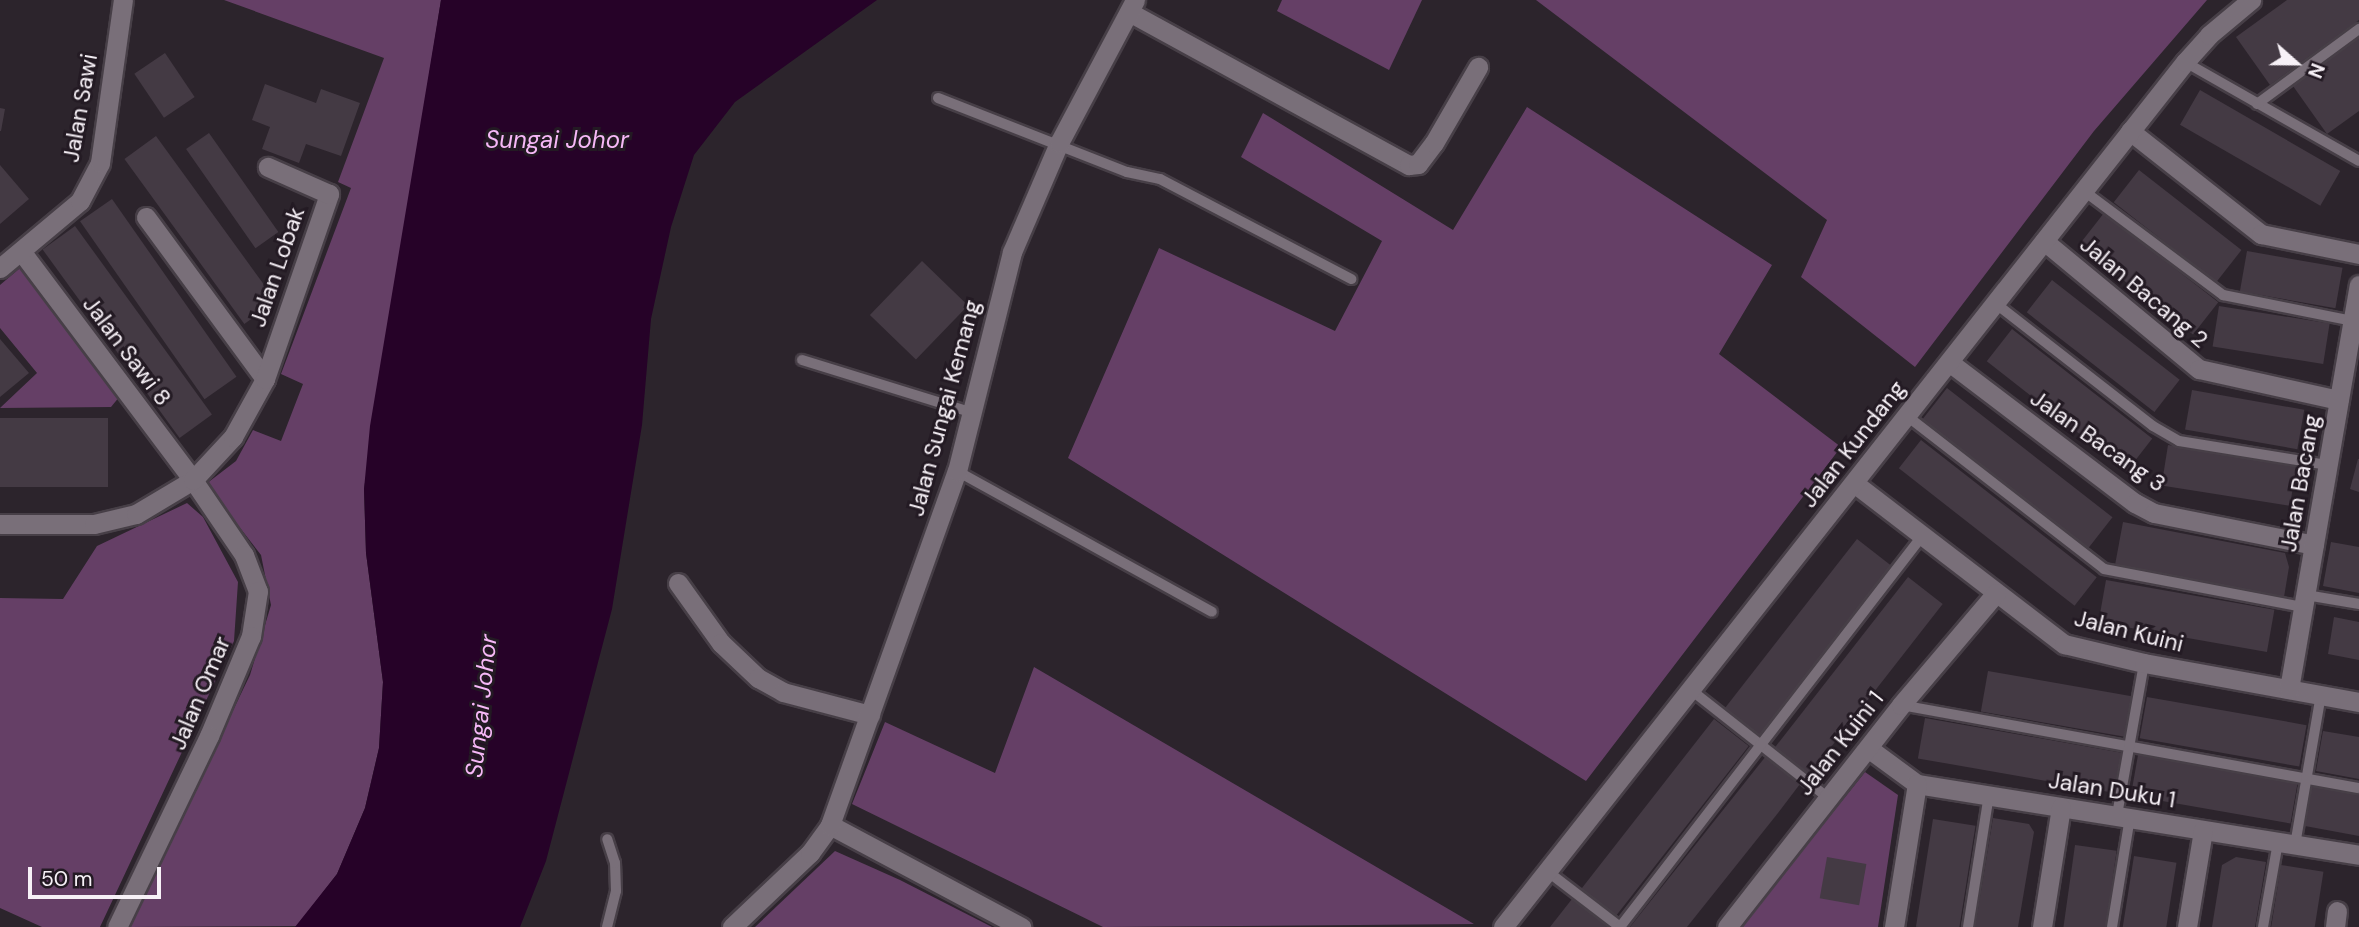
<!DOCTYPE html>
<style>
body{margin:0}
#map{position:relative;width:2359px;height:927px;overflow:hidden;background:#2c242c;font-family:"DM Sans",sans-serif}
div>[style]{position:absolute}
.green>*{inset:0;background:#653f66}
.water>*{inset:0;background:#260228}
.building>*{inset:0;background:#443a44;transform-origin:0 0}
.roads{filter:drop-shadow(2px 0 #473f47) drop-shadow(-2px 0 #473f47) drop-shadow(0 2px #473f47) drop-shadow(0 -2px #473f47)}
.service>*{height:10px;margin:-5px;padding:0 5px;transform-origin:5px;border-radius:5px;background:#796f79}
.minor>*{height:19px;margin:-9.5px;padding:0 9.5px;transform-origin:9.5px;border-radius:9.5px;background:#796f79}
.tertiary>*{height:19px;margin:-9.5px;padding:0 9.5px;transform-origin:9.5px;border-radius:9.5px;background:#796f79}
span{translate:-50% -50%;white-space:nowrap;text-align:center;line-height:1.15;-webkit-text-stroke:6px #231a23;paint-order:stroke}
.street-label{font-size:23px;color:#f7f1f7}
.water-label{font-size:24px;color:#f6b8f7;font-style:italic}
.north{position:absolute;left:2261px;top:28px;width:70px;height:70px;-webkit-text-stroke:5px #231a23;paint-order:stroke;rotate:111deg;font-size:19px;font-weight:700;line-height:28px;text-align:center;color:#f7f1f7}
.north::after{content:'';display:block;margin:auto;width:24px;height:32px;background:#f7f1f7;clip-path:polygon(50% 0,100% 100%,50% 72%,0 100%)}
.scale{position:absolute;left:28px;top:867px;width:133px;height:32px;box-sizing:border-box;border:4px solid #f7f1f7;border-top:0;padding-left:9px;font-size:21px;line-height:24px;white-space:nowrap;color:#f7f1f7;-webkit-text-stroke:5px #231a23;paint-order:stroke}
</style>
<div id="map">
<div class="green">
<i style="clip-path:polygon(224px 0,441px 0,364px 489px,366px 553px,383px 682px,379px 748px,365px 808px,337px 874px,297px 926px,129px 927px,250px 675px,271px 605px,261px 555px,206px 484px,236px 461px,253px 430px,281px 441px,303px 384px,281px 374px,351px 188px,338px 182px,384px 58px)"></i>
<i style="clip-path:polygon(1282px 0,1422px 0,1389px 70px,1277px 11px)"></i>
<i style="clip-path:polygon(1536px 0,2207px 0,2094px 131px,1915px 367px,1801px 277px,1827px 220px)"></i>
<i style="clip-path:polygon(1527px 107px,1772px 265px,1719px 354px,1841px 447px,1586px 781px,1068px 458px,1159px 248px,1335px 331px,1382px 241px,1241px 157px,1263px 113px,1453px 230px)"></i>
<i style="clip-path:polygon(20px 268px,120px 396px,111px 407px,0 408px,37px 373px,0 328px,0 285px)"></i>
<i style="clip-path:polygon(187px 503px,203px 517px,238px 582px,234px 641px,100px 927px,42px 927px,0 908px,0 598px,63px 599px,97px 546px)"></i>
<i style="clip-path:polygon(1034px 667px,1474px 924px,1103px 927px,852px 804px,885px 722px,995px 773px)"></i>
<i style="clip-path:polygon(1865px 772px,1898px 795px,1878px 927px,1741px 927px)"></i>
<i style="clip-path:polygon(835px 851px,900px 880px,992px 927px,755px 927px)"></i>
</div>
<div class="water">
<i style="clip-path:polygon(441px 0,877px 0,735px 102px,694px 155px,671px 227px,651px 319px,642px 425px,612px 609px,546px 861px,520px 927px,295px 927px,337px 874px,365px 808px,379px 748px,383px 682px,366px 553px,364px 489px,370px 426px)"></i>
</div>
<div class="building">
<i style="clip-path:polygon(2287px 0,2359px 0,2359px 20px,2270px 85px,2236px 37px)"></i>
<i style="clip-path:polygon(2359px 38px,2359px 111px,2327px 134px,2293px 86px)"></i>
<i style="left:165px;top:53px;width:53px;height:37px;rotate:56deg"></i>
<i style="clip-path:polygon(265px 84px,316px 103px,321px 89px,360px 103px,341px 156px,306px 144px,299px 163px,262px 149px,270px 127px,252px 120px)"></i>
<i style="left:2200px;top:90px;width:162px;height:40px;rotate:30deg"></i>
<i style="clip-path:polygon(0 108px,5px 109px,1px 131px,0 131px)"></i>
<i style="left:209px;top:133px;width:121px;height:28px;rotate:55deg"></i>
<i style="left:156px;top:136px;width:204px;height:39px;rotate:54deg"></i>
<i style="clip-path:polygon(0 165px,29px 199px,0 224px)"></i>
<i style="left:2139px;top:170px;width:130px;height:41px;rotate:38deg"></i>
<i style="left:112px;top:199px;width:217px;height:39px;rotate:55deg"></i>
<i style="left:2104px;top:213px;width:145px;height:41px;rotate:38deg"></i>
<i style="left:75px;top:226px;width:233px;height:40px;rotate:54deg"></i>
<i style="left:2247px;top:251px;width:97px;height:41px;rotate:10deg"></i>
<i style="left:922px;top:261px;width:64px;height:75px;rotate:44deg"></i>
<i style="left:2052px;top:280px;width:162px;height:41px;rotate:38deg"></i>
<i style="left:2219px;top:306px;width:112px;height:41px;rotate:9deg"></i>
<i style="left:2012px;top:329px;width:178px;height:41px;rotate:38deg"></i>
<i style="clip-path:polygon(0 339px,29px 373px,0 397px)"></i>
<i style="left:1947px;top:388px;width:210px;height:41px;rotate:38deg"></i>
<i style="left:2192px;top:390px;width:114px;height:40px;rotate:10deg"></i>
<i style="left:0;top:418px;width:108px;height:69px"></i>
<i style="left:1921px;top:440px;width:223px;height:36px;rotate:38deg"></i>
<i style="left:2168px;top:445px;width:130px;height:41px;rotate:9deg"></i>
<i style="clip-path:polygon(2358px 459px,2359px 459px,2359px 492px,2350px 489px)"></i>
<i style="clip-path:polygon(2123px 522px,2285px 553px,2289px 567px,2284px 597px,2115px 565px)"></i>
<i style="left:1857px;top:539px;width:44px;height:216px;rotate:38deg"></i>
<i style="clip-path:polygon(2331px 542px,2359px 547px,2359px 593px,2323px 586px)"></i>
<i style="left:1908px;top:577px;width:44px;height:216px;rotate:38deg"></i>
<i style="left:2106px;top:580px;width:171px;height:43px;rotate:10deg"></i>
<i style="clip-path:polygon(2334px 617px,2359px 622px,2359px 660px,2328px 654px)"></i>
<i style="left:1988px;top:671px;width:146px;height:41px;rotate:10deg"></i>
<i style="left:2147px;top:697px;width:162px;height:42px;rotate:10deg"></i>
<i style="left:1925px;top:718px;width:200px;height:41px;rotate:10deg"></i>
<i style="left:1714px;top:719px;width:44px;height:216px;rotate:38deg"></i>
<i style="clip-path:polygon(2323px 731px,2359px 737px,2359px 779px,2316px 771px)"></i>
<i style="left:2138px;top:755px;width:162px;height:41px;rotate:10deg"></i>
<i style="clip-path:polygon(1766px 756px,1800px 784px,1778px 813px,1687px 927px,1630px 927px)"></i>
<i style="clip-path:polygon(2312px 786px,2359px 794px,2359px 836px,2305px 826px)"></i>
<i style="clip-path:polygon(1993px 818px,2029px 824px,2034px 832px,2018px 927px,1975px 927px)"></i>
<i style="left:1933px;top:819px;width:43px;height:109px;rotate:9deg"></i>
<i style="left:2075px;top:845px;width:42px;height:83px;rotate:8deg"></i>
<i style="left:2134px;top:856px;width:43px;height:72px;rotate:9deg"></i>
<i style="left:1827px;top:857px;width:40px;height:42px;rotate:10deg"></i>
<i style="clip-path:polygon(2236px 857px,2266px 862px,2255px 927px,2212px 927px,2222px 865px)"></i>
<i style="left:2281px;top:865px;width:43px;height:63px;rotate:9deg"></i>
<i style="clip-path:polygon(1572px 899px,1608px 927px,1550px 927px)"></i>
</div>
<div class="roads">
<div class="service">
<i style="left:2185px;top:62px;width:200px;rotate:29.6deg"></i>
<i style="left:938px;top:98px;width:203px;rotate:21.4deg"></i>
<i style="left:1127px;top:172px;width:34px;rotate:12deg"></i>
<i style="left:1160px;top:179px;width:216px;rotate:27.6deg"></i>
<i style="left:2257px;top:104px;width:127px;rotate:-36.3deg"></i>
<i style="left:2084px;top:191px;width:174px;rotate:36.8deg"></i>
<i style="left:2223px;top:295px;width:133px;rotate:11.3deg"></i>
<i style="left:1995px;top:303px;width:200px;rotate:37.9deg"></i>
<i style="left:2153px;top:426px;width:30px;rotate:30deg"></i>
<i style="left:2179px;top:441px;width:151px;rotate:9.2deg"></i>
<i style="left:802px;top:360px;width:176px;rotate:17.2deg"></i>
<i style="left:1907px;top:416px;width:249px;rotate:37.8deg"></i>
<i style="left:2104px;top:569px;width:203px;rotate:10.8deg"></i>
<i style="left:957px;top:471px;width:291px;rotate:28.9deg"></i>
<i style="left:2306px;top:595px;width:54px;rotate:9.6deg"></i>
<i style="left:1691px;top:690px;width:174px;rotate:38.2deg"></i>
<i style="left:1901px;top:705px;width:465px;rotate:10.3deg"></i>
<i style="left:2117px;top:815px;width:154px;rotate:-79.9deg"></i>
<i style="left:2295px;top:845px;width:152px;rotate:-80.2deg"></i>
<i style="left:1547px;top:871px;width:92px;rotate:37.5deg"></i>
<i style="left:607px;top:927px;width:37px;rotate:-76deg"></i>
<i style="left:616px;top:891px;width:28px;rotate:-92deg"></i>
<i style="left:615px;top:863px;width:25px;rotate:-108deg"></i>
<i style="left:1620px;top:927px;width:493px;rotate:-52.3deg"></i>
<i style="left:1968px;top:927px;width:134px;rotate:-81deg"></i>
<i style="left:2112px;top:927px;width:111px;rotate:-80.7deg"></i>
<i style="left:2263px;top:927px;width:86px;rotate:-80deg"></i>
</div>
<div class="minor">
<i style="left:1129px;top:12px;width:319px;rotate:28.7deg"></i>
<i style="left:1409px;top:165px;width:9px;rotate:-6deg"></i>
<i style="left:1418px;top:164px;width:26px;rotate:-53deg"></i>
<i style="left:1434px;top:143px;width:88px;rotate:-59.9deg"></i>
<i style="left:2130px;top:131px;width:167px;rotate:38.2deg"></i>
<i style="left:2261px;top:234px;width:100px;rotate:11.5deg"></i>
<i style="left:146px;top:217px;width:201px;rotate:53.7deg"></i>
<i style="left:2044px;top:241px;width:201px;rotate:39.6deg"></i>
<i style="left:2199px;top:369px;width:143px;rotate:12.5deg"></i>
<i style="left:21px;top:251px;width:286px;rotate:53.1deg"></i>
<i style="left:193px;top:480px;width:91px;rotate:55.8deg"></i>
<i style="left:244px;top:555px;width:39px;rotate:69deg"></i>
<i style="left:258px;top:591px;width:46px;rotate:98.8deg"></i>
<i style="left:251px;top:636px;width:108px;rotate:112.8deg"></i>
<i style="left:209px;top:736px;width:212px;rotate:115.7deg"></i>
<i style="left:0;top:268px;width:104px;rotate:-39.9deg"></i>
<i style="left:80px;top:201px;width:43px;rotate:-62.2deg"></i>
<i style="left:100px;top:163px;width:165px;rotate:-82deg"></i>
<i style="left:1949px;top:362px;width:233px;rotate:37.2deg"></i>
<i style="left:2135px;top:503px;width:21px;rotate:28deg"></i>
<i style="left:2154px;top:513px;width:163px;rotate:11.3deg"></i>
<i style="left:1854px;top:483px;width:265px;rotate:37.5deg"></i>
<i style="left:2064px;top:644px;width:82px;rotate:13.4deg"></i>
<i style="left:2144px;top:663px;width:219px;rotate:10.3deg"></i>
<i style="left:0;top:524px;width:94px"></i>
<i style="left:94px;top:524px;width:43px;rotate:-13.4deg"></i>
<i style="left:136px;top:514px;width:66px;rotate:-30.8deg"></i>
<i style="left:193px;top:480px;width:59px;rotate:-47.1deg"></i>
<i style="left:233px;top:437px;width:66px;rotate:-61.1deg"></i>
<i style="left:265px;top:379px;width:196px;rotate:-70.9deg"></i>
<i style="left:329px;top:194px;width:67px;rotate:-156.1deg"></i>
<i style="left:678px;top:583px;width:74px;rotate:54.4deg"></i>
<i style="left:721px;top:643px;width:51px;rotate:43.4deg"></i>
<i style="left:758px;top:678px;width:29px;rotate:29deg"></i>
<i style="left:783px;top:692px;width:90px;rotate:14.8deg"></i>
<i style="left:2289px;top:689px;width:410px;rotate:-80.2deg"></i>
<i style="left:1868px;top:748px;width:61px;rotate:36.3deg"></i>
<i style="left:1917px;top:784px;width:448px;rotate:9.1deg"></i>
<i style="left:830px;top:825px;width:217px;rotate:28.1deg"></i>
<i style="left:1503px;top:927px;width:1102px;rotate:-51.75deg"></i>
<i style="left:2185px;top:62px;width:36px;rotate:-48deg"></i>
<i style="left:2209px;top:35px;width:55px;rotate:-39.8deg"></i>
<i style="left:1727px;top:927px;width:282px;rotate:-51.9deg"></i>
<i style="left:1901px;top:705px;width:147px;rotate:-49.7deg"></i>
<i style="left:1894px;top:927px;width:145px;rotate:-80.9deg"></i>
<i style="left:2042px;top:927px;width:121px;rotate:-81deg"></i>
<i style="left:2187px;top:927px;width:98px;rotate:-80.6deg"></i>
<i style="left:2335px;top:927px;width:16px;rotate:-83deg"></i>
</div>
<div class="tertiary">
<i style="left:732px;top:927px;width:108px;rotate:-43.5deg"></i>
<i style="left:810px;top:853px;width:34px;rotate:-54deg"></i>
<i style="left:830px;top:825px;width:376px;rotate:-70.3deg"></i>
<i style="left:957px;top:471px;width:226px;rotate:-75.9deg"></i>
<i style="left:1012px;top:252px;width:119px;rotate:-66.7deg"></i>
<i style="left:1059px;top:143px;width:162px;rotate:-62deg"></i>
</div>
</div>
<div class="street-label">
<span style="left:80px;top:108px;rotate:-80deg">Jalan Sawi</span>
<span style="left:277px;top:267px;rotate:-71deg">Jalan Lobak</span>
<span style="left:2144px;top:292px;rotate:40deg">Jalan Bacang 2</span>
<span style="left:127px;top:351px;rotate:53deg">Jalan Sawi 8</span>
<span style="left:944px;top:408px;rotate:-75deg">Jalan Sungai Kemang</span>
<span style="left:2098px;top:441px;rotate:35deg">Jalan Bacang 3</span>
<span style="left:1853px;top:444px;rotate:-52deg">Jalan Kundang</span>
<span style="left:2300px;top:483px;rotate:-80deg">Jalan Bacang</span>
<span style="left:2129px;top:631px;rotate:14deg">Jalan Kuini</span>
<span style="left:200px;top:693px;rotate:-67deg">Jalan Omar</span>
<span style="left:1840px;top:743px;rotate:-52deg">Jalan Kuini 1</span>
<span style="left:2112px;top:790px;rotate:9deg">Jalan Duku 1</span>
</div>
<div class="water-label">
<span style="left:557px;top:140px">Sungai Johor</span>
<span style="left:481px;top:706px;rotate:-84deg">Sungai Johor</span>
</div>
<div class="north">N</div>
<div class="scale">50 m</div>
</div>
